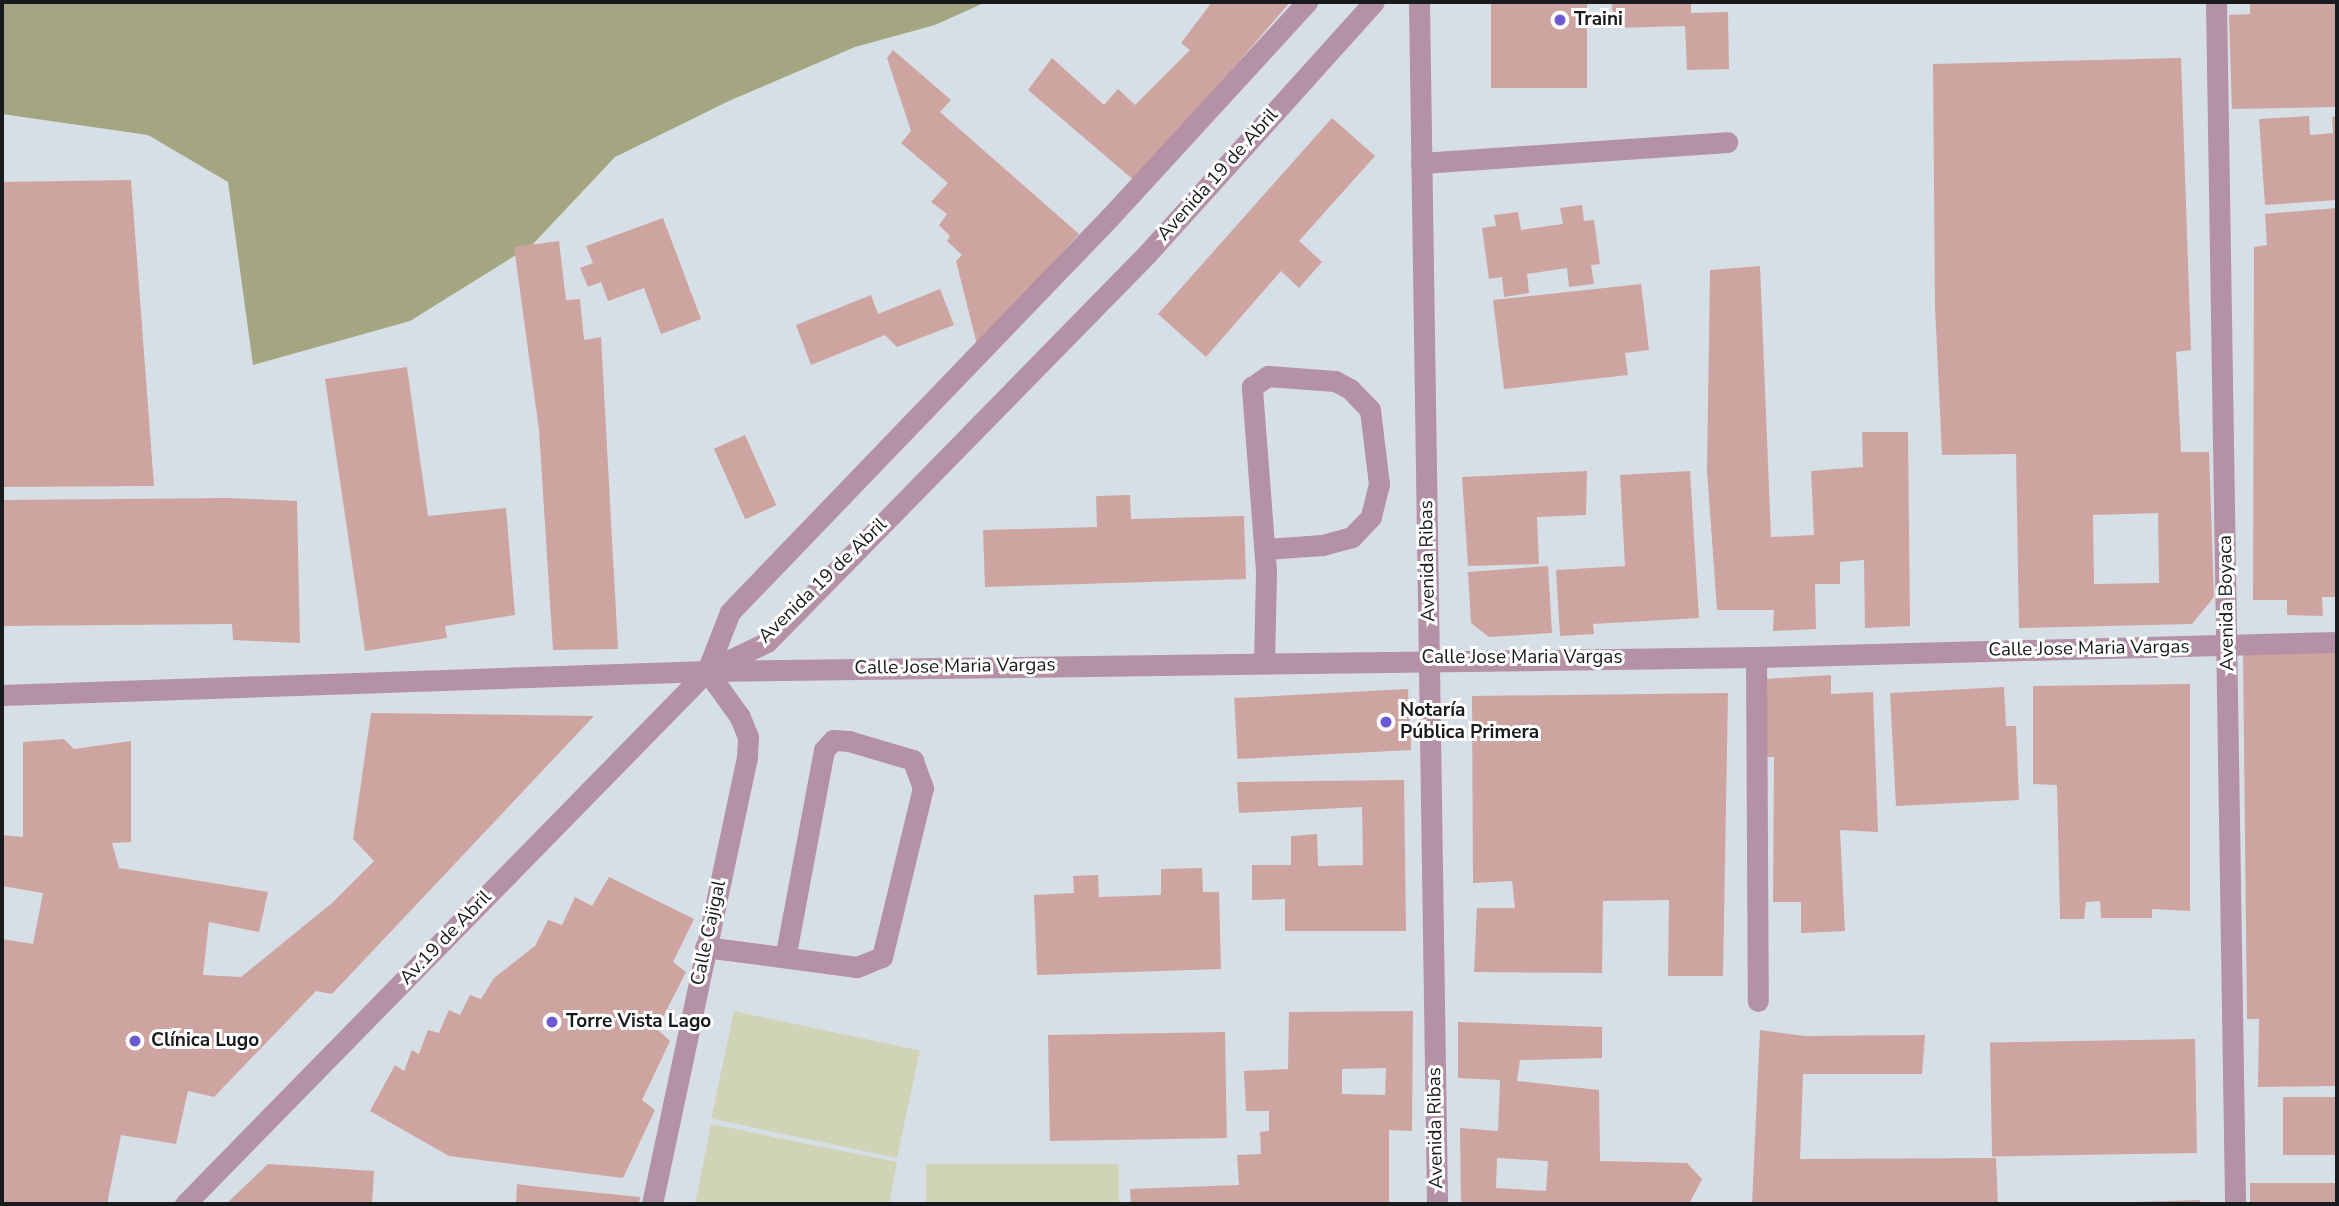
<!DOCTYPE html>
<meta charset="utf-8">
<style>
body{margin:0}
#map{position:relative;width:2339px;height:1206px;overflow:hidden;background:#d7dfe6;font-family:"Nunito Sans",sans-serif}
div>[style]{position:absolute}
.green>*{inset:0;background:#d1d3b7;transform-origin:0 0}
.forest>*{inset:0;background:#a4a682}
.building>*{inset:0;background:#cea4a0;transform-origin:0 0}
.minor>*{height:21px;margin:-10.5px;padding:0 10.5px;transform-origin:10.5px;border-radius:10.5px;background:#b491a5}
.dots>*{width:19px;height:19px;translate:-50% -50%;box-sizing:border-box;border:4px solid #fff;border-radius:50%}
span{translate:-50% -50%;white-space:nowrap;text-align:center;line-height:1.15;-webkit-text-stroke:6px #fff;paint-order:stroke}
.poi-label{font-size:19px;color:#181b1d;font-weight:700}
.left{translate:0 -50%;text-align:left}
.street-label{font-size:19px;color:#181b1d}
.frame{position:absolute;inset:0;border:4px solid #181b1d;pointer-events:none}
</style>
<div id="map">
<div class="green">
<i style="left:734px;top:1011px;width:190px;height:110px;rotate:12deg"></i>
<i style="clip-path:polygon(711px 1124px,897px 1162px,889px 1204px,695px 1204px)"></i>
<i style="left:1119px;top:1164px;width:40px;height:193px;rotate:90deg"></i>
</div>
<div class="forest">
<i style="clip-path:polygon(2px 2px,986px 2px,935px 25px,855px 47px,731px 100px,615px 157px,532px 245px,410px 321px,253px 365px,228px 182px,148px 135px,2px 114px)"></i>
</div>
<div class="building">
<i style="clip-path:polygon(1212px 2px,1290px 2px,1136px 182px,1028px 90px,1052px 58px,1104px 105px,1118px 89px,1135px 105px,1190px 50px,1181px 43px)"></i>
<i style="left:1491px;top:2px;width:96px;height:86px"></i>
<i style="clip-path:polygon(1612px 2px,1691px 2px,1691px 13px,1728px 12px,1729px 69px,1687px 70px,1685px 26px,1613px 28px)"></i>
<i style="clip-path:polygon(2250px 2px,2337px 2px,2337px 107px,2232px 109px,2229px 15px,2250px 14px)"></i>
<i style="clip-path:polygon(893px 50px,951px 100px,940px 112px,1079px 234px,977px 345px,956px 261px,962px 255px,947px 241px,950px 236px,939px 225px,947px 214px,931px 202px,948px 183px,901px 143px,911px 131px,887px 58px)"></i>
<i style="clip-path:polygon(evenodd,2181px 58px,2191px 350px,2176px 352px,2181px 452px,2209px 452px,2214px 597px,2192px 624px,2019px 628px,2016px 454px,1942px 455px,1935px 307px,1933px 64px,2181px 58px,2158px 513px,2159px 583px,2094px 584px,2093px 515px,2158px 513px)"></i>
<i style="clip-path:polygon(2309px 116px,2310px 135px,2333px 133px,2332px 117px,2337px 116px,2337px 200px,2265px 205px,2259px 119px)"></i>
<i style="clip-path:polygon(1332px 118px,1375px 156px,1299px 241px,1322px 262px,1299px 288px,1281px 271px,1206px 357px,1158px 314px)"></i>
<i style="clip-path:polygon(131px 180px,154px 486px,2px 487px,2px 182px)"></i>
<i style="clip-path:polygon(1582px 205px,1584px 221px,1594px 220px,1600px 264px,1591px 265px,1594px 284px,1569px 287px,1567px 268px,1527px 274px,1529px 293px,1504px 297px,1502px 277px,1489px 279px,1482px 228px,1496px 226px,1494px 215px,1518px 212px,1521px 230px,1563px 224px,1560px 208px)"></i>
<i style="clip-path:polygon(2337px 208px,2337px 597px,2322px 597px,2323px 616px,2287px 615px,2287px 600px,2253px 600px,2254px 247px,2267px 245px,2265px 214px)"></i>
<i style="clip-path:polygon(663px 218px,701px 319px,661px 334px,644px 288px,608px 301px,601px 282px,588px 287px,580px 268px,593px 263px,586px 246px)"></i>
<i style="clip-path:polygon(559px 241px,566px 300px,580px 299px,584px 340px,601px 337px,618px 649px,553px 650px,539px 430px,514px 247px)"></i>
<i style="clip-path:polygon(1760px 266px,1771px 537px,1814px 535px,1811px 471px,1863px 467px,1862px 432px,1908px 432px,1910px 626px,1865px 628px,1864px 560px,1840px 562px,1840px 584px,1815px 584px,1816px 629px,1773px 631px,1774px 610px,1717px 610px,1707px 470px,1710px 270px)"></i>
<i style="clip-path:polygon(1641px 284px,1649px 350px,1625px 353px,1628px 375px,1504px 389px,1493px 300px)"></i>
<i style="clip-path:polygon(940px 289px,954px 325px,897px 347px,885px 335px,811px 365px,796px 325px,871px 295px,878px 314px)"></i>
<i style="clip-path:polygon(407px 367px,428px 516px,506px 508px,515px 615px,445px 626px,447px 638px,365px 651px,325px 379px)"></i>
<i style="left:745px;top:435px;width:77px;height:34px;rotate:66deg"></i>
<i style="clip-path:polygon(1587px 471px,1586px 515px,1537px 517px,1539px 564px,1468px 566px,1462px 477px)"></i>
<i style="clip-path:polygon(1690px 471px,1699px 618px,1593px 624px,1594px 634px,1560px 636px,1556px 570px,1625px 566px,1620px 475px)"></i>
<i style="clip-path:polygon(1130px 495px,1131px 519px,1244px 516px,1246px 579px,985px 587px,983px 530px,1097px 527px,1096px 496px)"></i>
<i style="clip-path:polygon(231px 498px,297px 501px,300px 643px,233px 640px,232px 624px,2px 626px,2px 500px)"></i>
<i style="clip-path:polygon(1548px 566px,1552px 633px,1489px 637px,1471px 623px,1468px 572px)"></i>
<i style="clip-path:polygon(2337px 652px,2337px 1086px,2258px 1087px,2259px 1019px,2247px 1019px,2243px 653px)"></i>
<i style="clip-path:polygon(1831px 675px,1831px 694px,1873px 692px,1878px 832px,1840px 830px,1845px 931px,1801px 933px,1801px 902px,1773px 902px,1774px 757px,1762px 757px,1764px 679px)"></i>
<i style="clip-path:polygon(2190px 684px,2190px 911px,2152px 909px,2152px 918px,2101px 918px,2100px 901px,2086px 902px,2084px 919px,2060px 919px,2057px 785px,2033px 784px,2033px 686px)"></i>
<i style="clip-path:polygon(2004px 687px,2006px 726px,2016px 726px,2019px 800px,1896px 806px,1890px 693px)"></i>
<i style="left:1408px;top:689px;width:61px;height:174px;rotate:87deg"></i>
<i style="clip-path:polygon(1728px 693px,1723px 976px,1668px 976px,1669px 900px,1603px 901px,1602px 973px,1474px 972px,1477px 908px,1515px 908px,1512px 881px,1473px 883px,1472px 696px)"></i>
<i style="clip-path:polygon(371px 713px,594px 716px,332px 994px,316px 991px,214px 1097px,188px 1091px,176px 1144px,121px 1135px,107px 1204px,2px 1204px,2px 939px,33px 944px,43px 893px,2px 886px,2px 835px,23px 837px,23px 742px,64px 739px,74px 749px,131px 741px,131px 842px,112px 843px,119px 868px,268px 892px,259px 932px,209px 922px,203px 975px,241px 977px,332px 903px,374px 861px,353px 839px)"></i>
<i style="clip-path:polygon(1404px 780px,1406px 931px,1285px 931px,1285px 899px,1252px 900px,1252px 865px,1291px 865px,1291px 836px,1317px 834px,1318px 866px,1363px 865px,1362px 807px,1239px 813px,1237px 782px)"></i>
<i style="clip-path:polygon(1202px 868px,1203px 892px,1219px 892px,1221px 969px,1037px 975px,1034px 895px,1074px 893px,1073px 876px,1098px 875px,1099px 897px,1161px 895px,1161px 869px)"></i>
<i style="clip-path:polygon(609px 877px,694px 919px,673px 962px,686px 972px,657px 1029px,670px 1041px,642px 1100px,655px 1110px,623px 1178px,449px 1156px,370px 1111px,395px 1065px,404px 1071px,412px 1050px,419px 1054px,428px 1030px,439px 1033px,449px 1010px,460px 1015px,470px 995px,481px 999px,494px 978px,535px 946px,548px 920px,562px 925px,575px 897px,592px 906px)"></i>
<i style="clip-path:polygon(evenodd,1413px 1011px,1412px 1131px,1389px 1130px,1389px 1204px,1131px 1204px,1130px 1189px,1239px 1185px,1237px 1155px,1261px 1154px,1260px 1132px,1269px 1131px,1269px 1111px,1246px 1111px,1244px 1071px,1288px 1069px,1289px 1012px,1413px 1011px,1386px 1068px,1385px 1095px,1342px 1094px,1342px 1069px,1386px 1068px)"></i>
<i style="clip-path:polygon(evenodd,1458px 1022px,1602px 1027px,1602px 1058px,1520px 1060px,1517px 1081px,1599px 1090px,1600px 1161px,1687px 1163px,1702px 1179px,1689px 1204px,1461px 1204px,1460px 1128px,1498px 1131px,1500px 1080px,1458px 1078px,1458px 1022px,1497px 1158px,1548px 1161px,1546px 1191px,1496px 1188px,1497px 1158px)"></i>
<i style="clip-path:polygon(1760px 1030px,1805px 1036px,1925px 1035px,1922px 1074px,1803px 1074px,1800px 1159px,1996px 1158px,1998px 1204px,1752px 1204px)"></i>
<i style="left:1225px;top:1032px;width:106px;height:177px;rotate:89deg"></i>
<i style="left:2195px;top:1039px;width:114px;height:205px;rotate:89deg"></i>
<i style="left:2337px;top:1097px;width:58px;height:54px;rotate:90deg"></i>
<i style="clip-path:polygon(268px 1164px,374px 1171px,372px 1204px,226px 1204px)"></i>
<i style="left:2337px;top:1183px;width:21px;height:87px;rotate:90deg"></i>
<i style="clip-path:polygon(517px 1184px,531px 1186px,640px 1197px,639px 1204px,516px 1204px)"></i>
<i style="clip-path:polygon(2200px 1200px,2200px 1204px,2137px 1204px,2137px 1202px)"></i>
</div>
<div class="minor">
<i style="left:1419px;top:2px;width:1202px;rotate:89.14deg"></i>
<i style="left:2216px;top:2px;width:1202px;rotate:89.09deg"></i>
<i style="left:1421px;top:163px;width:307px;rotate:-3.9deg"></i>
<i style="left:1756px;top:657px;width:344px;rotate:89.7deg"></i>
<i style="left:1264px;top:662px;width:91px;rotate:-88.7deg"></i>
<i style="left:1266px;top:571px;width:185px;rotate:-94.4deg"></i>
<i style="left:1252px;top:387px;width:19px;rotate:-35deg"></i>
<i style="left:1268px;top:376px;width:67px;rotate:4.3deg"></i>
<i style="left:1335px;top:381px;width:17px;rotate:28deg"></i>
<i style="left:1350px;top:389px;width:29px;rotate:46deg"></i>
<i style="left:1370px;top:410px;width:75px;rotate:83.1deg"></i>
<i style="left:1379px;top:484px;width:34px;rotate:104deg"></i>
<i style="left:1371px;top:517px;width:28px;rotate:134deg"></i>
<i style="left:1352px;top:537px;width:31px;rotate:165deg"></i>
<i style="left:1322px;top:545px;width:57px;rotate:176deg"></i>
<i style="left:707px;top:671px;width:63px;rotate:-68.7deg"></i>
<i style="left:730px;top:612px;width:548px;rotate:-46.11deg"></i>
<i style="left:1110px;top:217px;width:292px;rotate:-47.5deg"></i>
<i style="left:2px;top:695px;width:705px;rotate:-1.95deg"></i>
<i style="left:707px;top:671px;width:1049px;rotate:-0.76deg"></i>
<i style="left:1756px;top:657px;width:581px;rotate:-1.48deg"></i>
<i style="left:705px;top:947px;width:153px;rotate:7.5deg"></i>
<i style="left:857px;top:967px;width:27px;rotate:-22deg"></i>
<i style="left:882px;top:957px;width:174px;rotate:-76.4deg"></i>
<i style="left:923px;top:788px;width:30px;rotate:-110deg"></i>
<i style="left:913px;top:760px;width:67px;rotate:-163.5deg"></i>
<i style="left:849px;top:741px;width:16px;rotate:-176deg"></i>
<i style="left:833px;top:740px;width:13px;rotate:132deg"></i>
<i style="left:824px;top:750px;width:208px;rotate:100.6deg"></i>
<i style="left:185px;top:1204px;width:746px;rotate:-45.6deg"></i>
<i style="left:707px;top:671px;width:67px;rotate:-25.8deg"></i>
<i style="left:767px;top:642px;width:543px;rotate:-45.6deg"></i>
<i style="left:1147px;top:254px;width:339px;rotate:-48deg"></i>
<i style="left:652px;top:1204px;width:457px;rotate:-78deg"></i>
<i style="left:747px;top:757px;width:20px;rotate:-87deg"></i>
<i style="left:748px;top:737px;width:22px;rotate:-112deg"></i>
<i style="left:740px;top:717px;width:57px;rotate:-125.7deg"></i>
</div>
<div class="dots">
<i style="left:1560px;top:20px;background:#6c5ad4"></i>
<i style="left:1386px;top:722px;background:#6c5ad4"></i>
<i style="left:552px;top:1022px;background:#6c5ad4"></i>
<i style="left:135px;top:1041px;background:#6c5ad4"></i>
</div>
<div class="poi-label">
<span class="left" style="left:1574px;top:20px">Traini</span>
<span class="left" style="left:1400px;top:722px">Notaría<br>Pública Primera</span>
<span class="left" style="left:566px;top:1022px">Torre Vista Lago</span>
<span class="left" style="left:151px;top:1041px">Clínica Lugo</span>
</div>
<div class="street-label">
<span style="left:1218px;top:175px;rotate:-48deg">Avenida 19 de Abril</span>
<span style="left:1428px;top:561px;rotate:-91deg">Avenida Ribas</span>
<span style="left:823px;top:581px;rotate:-44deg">Avenida 19 de Abril</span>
<span style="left:2227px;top:603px;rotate:-91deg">Avenida Boyaca</span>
<span style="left:2089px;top:649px;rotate:-1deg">Calle Jose Maria Vargas</span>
<span style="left:1522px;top:658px">Calle Jose Maria Vargas</span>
<span style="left:955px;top:667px;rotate:-1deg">Calle Jose Maria Vargas</span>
<span style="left:709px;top:933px;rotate:-78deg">Calle Cajigal</span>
<span style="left:446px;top:938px;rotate:-46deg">Av.19 de Abril</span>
<span style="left:1436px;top:1128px;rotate:-91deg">Avenida Ribas</span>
</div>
<div class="frame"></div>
</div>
